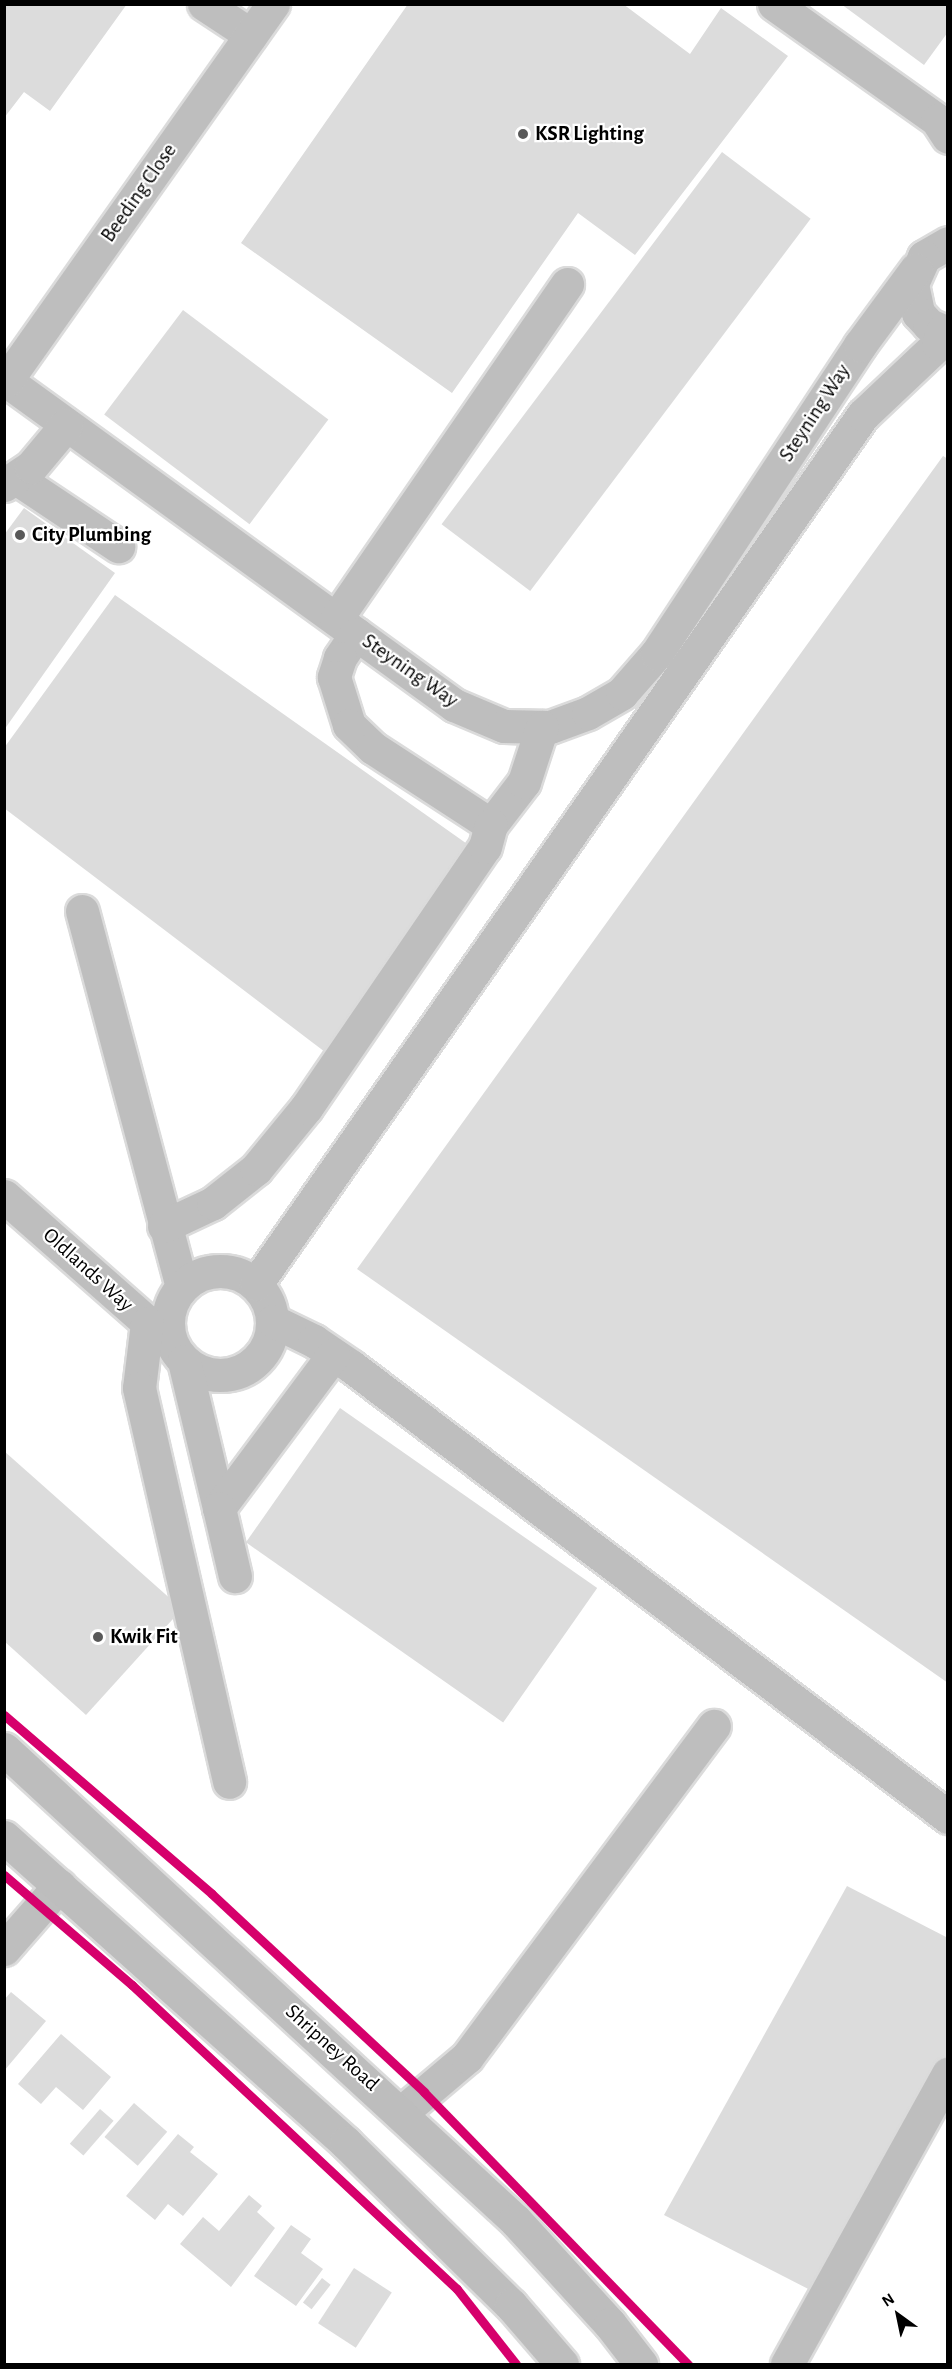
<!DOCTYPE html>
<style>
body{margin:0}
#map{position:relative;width:952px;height:2369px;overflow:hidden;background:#fff;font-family:"Alegreya Sans",sans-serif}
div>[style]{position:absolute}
.building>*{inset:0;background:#dcdcdc;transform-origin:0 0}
.roads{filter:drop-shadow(2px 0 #dbdbdb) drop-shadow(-2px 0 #dbdbdb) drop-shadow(0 2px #dbdbdb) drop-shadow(0 -2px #dbdbdb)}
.minor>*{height:33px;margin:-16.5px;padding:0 16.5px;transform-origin:16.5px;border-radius:16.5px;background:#bebebe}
.minor>.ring{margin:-16.5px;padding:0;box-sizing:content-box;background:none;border:33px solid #bebebe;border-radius:50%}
.major>*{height:33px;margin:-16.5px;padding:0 16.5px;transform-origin:16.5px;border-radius:16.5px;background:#bdbdbd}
.cycleway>*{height:9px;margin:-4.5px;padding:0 4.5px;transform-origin:4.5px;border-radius:4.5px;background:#d6006c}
.dots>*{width:16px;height:16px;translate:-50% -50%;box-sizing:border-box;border:3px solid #fff;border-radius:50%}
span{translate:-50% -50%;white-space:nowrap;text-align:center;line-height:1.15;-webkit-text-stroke:4.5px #fff;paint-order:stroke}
.poi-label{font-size:21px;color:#000;font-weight:700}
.left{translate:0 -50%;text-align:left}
.street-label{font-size:21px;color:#000}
.frame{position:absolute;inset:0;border:6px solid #000;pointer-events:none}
.north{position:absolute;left:868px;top:2285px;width:60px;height:60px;-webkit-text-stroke:4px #fff;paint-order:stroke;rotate:327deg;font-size:16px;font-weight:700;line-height:24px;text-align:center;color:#000}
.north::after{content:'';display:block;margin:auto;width:21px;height:27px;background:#000;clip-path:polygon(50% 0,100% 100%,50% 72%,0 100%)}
</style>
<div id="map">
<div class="building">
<i style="clip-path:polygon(4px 4px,127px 4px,50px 111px,24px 92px,4px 118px)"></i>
<i style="clip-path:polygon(408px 4px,623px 4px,690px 54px,721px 8px,788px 56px,635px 255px,578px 213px,452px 393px,241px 243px)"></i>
<i style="clip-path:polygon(841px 4px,948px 4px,948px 32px,924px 65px)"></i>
<i style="left:722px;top:152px;width:111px;height:466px;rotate:37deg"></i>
<i style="left:183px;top:310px;width:182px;height:131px;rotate:37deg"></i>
<i style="clip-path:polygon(943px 456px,948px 459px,948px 1683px,357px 1269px)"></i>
<i style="clip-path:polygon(24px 508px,115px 573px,4px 730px,4px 535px)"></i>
<i style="clip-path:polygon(115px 595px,470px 846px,325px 1052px,4px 808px,4px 748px)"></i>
<i style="left:340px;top:1408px;width:314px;height:164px;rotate:35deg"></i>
<i style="clip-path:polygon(4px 1451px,182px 1609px,86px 1715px,4px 1641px)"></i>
<i style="clip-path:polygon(847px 1886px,948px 1938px,948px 2057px,820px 2295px,664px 2215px)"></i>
<i style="clip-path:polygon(11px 1992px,46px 2021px,4px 2071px,4px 2000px)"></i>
<i style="clip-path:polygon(61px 2034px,111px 2077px,83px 2110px,56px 2087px,41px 2104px,18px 2084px)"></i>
<i style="left:134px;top:2103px;width:44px;height:45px;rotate:41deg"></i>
<i style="left:100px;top:2109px;width:18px;height:46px;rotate:41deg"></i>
<i style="clip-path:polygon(178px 2134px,194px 2147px,190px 2152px,218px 2174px,183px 2216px,168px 2204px,155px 2220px,126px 2196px)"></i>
<i style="clip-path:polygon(249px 2195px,262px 2206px,257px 2212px,275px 2228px,231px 2287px,180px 2244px,203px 2217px,219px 2231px)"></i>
<i style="clip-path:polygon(291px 2225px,311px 2239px,301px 2253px,323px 2269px,296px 2306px,254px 2276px)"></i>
<i style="left:354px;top:2268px;width:45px;height:66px;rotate:33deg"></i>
<i style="left:322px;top:2278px;width:11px;height:31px;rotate:38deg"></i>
</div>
<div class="roads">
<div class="minor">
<i style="left:204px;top:4px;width:56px;rotate:33.4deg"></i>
<i style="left:774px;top:4px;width:200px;rotate:35.4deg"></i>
<i style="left:937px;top:120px;width:20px;rotate:57deg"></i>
<i style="left:948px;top:243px;width:28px;rotate:150deg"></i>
<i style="left:924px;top:257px;width:30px;rotate:114deg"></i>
<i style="left:912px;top:284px;width:30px;rotate:78deg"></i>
<i style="left:918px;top:313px;width:16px;rotate:47deg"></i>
<i style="left:929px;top:325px;width:21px;rotate:23deg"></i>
<i style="left:4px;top:379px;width:556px;rotate:35.92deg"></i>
<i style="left:454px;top:705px;width:54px;rotate:22.8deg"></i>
<i style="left:504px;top:726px;width:46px;rotate:1.2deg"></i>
<i style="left:550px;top:727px;width:40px;rotate:-20.2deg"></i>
<i style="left:588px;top:713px;width:39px;rotate:-30deg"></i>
<i style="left:622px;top:693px;width:53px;rotate:-48.8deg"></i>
<i style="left:657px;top:653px;width:369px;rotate:-56.6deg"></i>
<i style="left:860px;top:345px;width:94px;rotate:-53.6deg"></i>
<i style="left:6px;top:381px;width:462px;rotate:-54.7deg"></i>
<i style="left:16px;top:478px;width:123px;rotate:33.7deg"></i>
<i style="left:4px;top:485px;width:32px;rotate:-34deg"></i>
<i style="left:31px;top:467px;width:55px;rotate:-50.2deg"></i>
<i style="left:336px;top:619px;width:407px;rotate:-55.4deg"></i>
<i style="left:356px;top:634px;width:29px;rotate:124deg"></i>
<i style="left:340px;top:658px;width:20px;rotate:108deg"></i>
<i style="left:334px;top:677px;width:50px;rotate:72.6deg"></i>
<i style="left:349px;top:725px;width:33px;rotate:44deg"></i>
<i style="left:373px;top:748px;width:141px;rotate:33.1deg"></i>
<i style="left:491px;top:825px;width:54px;rotate:-52.5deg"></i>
<i style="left:524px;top:782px;width:58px;rotate:-71.9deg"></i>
<i style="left:82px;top:911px;width:389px;rotate:75.1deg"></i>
<i style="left:4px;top:1196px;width:213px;rotate:41.4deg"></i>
<i style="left:164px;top:1226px;width:54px;rotate:-25.1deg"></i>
<i style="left:213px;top:1203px;width:55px;rotate:-38.3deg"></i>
<i style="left:256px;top:1169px;width:79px;rotate:-50.7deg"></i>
<i style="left:306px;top:1108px;width:316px;rotate:-55.6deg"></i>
<i style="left:485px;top:847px;width:23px;rotate:-75deg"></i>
<i class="ring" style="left:168px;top:1271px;width:71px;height:71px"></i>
<i style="left:256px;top:1284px;width:1060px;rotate:-55.07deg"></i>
<i style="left:863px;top:415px;width:103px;rotate:-43.4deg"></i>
<i style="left:938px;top:344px;width:13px;rotate:-72deg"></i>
<i style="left:273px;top:1321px;width:46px;rotate:26deg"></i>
<i style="left:314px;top:1341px;width:46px;rotate:34.4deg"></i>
<i style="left:352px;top:1367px;width:747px;rotate:37.05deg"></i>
<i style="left:147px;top:1323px;width:65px;rotate:97deg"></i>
<i style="left:139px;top:1388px;width:404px;rotate:77.1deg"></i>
<i style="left:184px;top:1361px;width:151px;rotate:76.6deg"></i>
<i style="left:219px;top:1508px;width:191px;rotate:-53.3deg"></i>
<i style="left:219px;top:1508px;width:70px;rotate:76.8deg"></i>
<i style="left:4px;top:1949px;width:84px;rotate:-48.9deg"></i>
<i style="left:402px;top:2112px;width:85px;rotate:-40.2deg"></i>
<i style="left:467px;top:2057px;width:413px;rotate:-53.3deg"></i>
<i style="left:787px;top:2364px;width:332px;rotate:-61deg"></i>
</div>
<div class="major">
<i style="left:4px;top:1749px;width:695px;rotate:42.67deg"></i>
<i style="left:515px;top:2220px;width:141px;rotate:47.6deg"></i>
<i style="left:610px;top:2324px;width:51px;rotate:52.2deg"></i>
<i style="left:4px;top:1837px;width:459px;rotate:41.8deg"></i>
<i style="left:346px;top:2143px;width:231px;rotate:44.5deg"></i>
<i style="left:511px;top:2305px;width:78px;rotate:49.2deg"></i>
</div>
</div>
<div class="cycleway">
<i style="left:4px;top:1715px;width:274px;rotate:40.7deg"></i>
<i style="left:212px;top:1894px;width:290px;rotate:43deg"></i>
<i style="left:424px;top:2092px;width:379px;rotate:45.9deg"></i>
<i style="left:4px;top:1875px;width:169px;rotate:40.7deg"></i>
<i style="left:132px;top:1985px;width:445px;rotate:43.1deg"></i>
<i style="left:457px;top:2289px;width:95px;rotate:51.8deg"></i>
</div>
<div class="dots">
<i style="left:523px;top:134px;background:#595959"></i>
<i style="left:20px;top:535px;background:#595959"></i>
<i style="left:98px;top:1637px;background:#595959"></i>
</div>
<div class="poi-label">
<span class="left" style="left:535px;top:134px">KSR Lighting</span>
<span class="left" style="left:32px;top:535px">City Plumbing</span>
<span class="left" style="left:110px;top:1637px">Kwik Fit</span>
</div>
<div class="street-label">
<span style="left:139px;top:193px;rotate:-55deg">Beeding Close</span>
<span style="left:815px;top:413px;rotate:-57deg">Steyning Way</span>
<span style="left:410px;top:671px;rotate:35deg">Steyning Way</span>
<span style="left:88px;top:1270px;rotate:42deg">Oldlands Way</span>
<span style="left:332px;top:2048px;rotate:42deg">Shripney Road</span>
</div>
<div class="frame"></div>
<div class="north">N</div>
</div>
